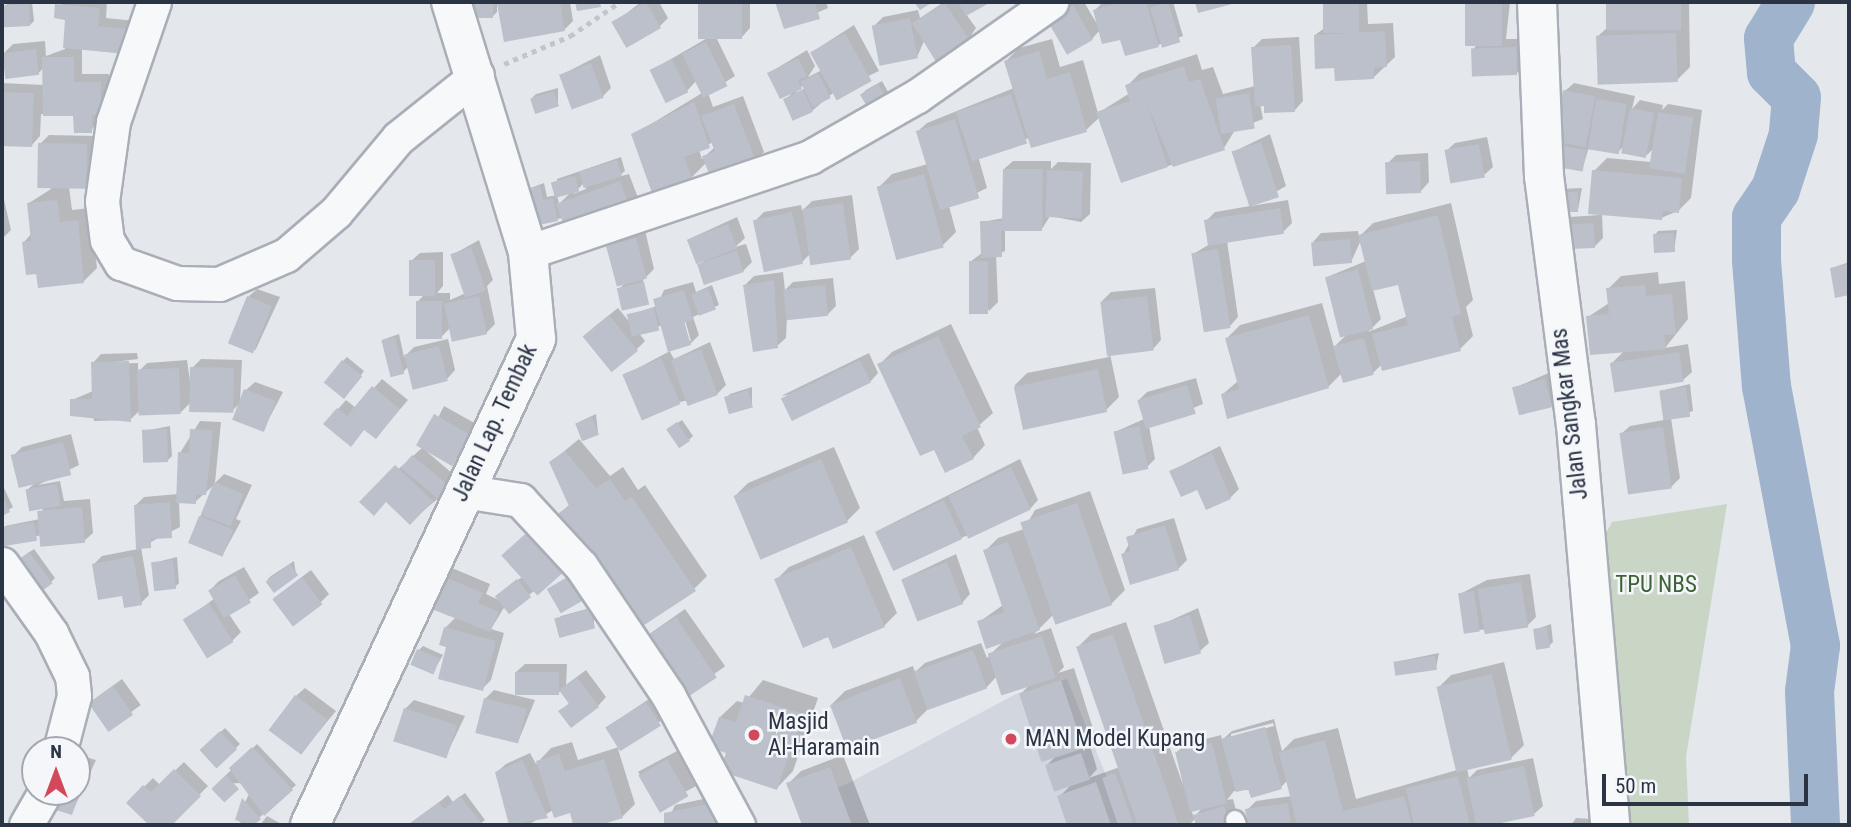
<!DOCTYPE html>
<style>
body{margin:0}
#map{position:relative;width:1851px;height:827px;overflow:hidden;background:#e4e7ec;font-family:"Roboto Condensed",sans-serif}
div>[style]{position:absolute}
.built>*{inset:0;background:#d2d6de}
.green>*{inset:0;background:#c9d6c5}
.shadow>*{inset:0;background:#0003;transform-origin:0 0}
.river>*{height:49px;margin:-24.5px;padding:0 24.5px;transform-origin:24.5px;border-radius:24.5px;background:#9fb4cc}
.building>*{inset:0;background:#bbc0ca;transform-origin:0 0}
.path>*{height:4.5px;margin-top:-2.25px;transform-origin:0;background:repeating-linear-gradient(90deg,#c2c5cb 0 5px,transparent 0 10px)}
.roads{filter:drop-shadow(2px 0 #a9aeb7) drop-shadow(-2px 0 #a9aeb7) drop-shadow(0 2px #a9aeb7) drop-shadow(0 -2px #a9aeb7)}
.service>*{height:18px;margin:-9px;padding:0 9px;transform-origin:9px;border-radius:9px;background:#f7f8fa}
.minor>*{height:33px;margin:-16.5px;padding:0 16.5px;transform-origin:16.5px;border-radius:16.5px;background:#f7f8fa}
.tertiary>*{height:38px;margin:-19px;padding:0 19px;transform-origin:19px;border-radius:19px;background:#f7f8fa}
.dots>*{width:19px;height:19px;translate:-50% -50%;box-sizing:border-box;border:4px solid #f4f6f9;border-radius:50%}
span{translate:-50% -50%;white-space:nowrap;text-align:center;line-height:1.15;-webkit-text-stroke:5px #f4f6f9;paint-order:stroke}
.street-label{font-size:23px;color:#2b3445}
.park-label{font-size:23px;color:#3f6138}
.poi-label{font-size:23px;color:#2b3445}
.left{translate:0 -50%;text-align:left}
.frame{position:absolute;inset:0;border:4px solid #2b3445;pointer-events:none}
.north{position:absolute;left:21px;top:736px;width:70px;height:70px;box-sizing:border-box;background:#f4f6f9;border:2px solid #a4a8b1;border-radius:50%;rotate:0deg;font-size:19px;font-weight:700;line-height:28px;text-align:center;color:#2b3445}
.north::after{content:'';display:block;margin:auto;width:24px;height:32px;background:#d1495b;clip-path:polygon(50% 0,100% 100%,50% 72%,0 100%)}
.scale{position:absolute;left:1602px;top:774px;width:206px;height:32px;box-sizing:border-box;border:4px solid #2b3445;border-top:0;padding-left:9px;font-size:21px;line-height:24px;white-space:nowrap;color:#2b3445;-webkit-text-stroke:5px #f4f6f9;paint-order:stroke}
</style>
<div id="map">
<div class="built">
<i style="clip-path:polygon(1067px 679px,1126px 825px,806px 825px,799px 802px,847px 784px,1016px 694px)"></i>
</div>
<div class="green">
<i style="clip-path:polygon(1727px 504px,1686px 757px,1689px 825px,1614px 825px,1603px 539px,1612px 522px)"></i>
</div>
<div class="shadow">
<i style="clip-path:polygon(9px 2px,32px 2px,34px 21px,30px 25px,5px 6px)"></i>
<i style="clip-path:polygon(60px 2px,107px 2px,106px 18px,136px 21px,134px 43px,82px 48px,82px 74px,109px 74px,109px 104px,91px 131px,75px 114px,41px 114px,40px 136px,32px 145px,2px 144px,2px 83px,44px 85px,44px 67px,38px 74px,4px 53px,13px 44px,45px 41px,46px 56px,65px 49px,67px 18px)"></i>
<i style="clip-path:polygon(474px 2px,497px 2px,497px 12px,493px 16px)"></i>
<i style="clip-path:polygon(502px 2px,570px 2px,573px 21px,565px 29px)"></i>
<i style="clip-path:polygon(641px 2px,659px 2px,668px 18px,660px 26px,614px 23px)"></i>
<i style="clip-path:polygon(evenodd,700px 2px,750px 2px,750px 28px,742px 37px,716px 37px,735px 76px,708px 93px,713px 107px,743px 96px,764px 152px,755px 160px,707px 162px,691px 178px,633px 135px,702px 93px,696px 81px,687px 91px,652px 70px,709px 37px,700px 37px,700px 2px,713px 142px,715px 147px,702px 159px,699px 150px,713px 142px)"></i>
<i style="clip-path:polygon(777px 2px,826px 2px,828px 8px,785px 27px)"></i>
<i style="clip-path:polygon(944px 2px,988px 2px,966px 14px,976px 28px,959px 53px,925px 39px,917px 57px,874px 26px,883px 17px,918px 10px,920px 18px)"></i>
<i style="clip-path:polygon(1075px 2px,1084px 2px,1097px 24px,1095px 10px,1103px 2px,1173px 2px,1183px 36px,1158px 45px,1100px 30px,1092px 39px,1057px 12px)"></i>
<i style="clip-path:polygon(1325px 2px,1367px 2px,1368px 24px,1393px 23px,1395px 57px,1374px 77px,1336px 66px,1315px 35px,1326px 27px)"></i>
<i style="clip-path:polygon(1466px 2px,1510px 2px,1506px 39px,1524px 39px,1525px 65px,1516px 74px,1473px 49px,1478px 44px)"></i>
<i style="clip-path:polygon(1608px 2px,1689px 2px,1690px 67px,1677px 80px,1598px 36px,1609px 26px)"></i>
<i style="clip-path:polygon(evenodd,854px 25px,879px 71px,834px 92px,812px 111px,785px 100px,794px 91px,769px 73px,807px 50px,815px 66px,808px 77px,822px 70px,812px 52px,854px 25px,804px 84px,806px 88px,795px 93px,804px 84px)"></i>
<i style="clip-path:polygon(1299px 37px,1303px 101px,1295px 110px,1260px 104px,1263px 119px,1235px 130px,1224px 148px,1168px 166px,1100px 117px,1086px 130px,1029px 138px,978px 156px,987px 188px,949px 206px,956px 232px,943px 245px,879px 187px,892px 174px,928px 164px,918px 131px,927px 123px,1014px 88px,1006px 61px,1019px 48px,1052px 39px,1060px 67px,1083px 60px,1098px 113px,1130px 93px,1127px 86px,1140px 73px,1197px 54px,1202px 70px,1213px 67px,1223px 94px,1255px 86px,1253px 48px,1262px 39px)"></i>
<i style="clip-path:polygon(600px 55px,611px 88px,603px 96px,561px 75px)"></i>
<i style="clip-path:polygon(882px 81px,892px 99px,862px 94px,866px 90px)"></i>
<i style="clip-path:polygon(1574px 83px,1635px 96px,1632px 109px,1640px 100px,1663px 105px,1662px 110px,1668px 104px,1702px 110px,1691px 198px,1678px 211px,1661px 218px,1602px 213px,1603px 238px,1594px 247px,1562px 226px,1570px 217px,1599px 215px,1594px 171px,1607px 158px,1651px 162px,1653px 149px,1647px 155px,1625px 145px,1617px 153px,1589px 147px,1582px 170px,1551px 165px,1565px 91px)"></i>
<i style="clip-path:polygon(558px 88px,558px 104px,532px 98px,536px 94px)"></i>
<i style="clip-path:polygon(1270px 134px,1286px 186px,1251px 206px,1288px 200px,1292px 223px,1283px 232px,1227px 241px,1238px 317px,1230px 326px,1193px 254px,1210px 244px,1206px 221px,1215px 212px,1250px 206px,1233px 152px)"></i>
<i style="clip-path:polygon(49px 135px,95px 136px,95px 178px,86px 187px,69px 187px,72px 210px,90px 208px,97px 268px,84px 281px,38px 272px,24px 242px,32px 233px,29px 203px,51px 189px,40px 144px)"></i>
<i style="clip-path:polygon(1487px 137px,1493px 167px,1484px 175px,1446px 151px,1455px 143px)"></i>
<i style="clip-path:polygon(1428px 153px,1429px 182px,1421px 191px,1387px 164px,1396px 155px)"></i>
<i style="clip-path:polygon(evenodd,621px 157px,625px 171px,618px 177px,629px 174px,640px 203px,557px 219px,528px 189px,544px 183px,547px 197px,557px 195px,557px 179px,621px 157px,584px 183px,586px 189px,573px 194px,584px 183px,621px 157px,572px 191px,559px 204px,557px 195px,572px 191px)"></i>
<i style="clip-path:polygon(1013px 161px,1051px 161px,1051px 169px,1058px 162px,1091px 163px,1090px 214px,1081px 222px,1050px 216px,1042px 229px,1005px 229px,1005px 251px,996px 255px,998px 302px,989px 311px,970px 262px,982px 253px,982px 222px,1004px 218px,1004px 169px)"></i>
<i style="clip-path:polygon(1582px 188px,1578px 210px,1559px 189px)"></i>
<i style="clip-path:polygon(2px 191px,11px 230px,2px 239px)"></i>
<i style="clip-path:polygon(852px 195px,859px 249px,850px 258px,810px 254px,802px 262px,755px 221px,764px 212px,801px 205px,802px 211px,812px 201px)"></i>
<i style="clip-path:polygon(evenodd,1451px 203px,1473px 300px,1466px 307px,1473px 336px,1460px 349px,1382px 364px,1373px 373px,1342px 373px,1328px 387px,1223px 394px,1238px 381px,1227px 338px,1240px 325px,1322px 303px,1334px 347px,1348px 333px,1327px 277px,1366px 261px,1361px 240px,1351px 262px,1313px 242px,1321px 233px,1358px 231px,1359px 237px,1373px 223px,1451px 203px,1399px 283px,1408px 316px,1368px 332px,1381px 319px,1373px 289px,1399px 283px)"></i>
<i style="clip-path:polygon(737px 217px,745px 238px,735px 247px,746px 244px,752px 262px,743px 271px,699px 266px,708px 257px,689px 239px)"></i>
<i style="clip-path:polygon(645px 230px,654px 269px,643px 280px,648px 302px,619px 289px,626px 282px,608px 246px)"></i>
<i style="clip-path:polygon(1677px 230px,1674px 251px,1655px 235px,1658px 231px)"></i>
<i style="clip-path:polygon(479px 240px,493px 280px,487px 286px,495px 324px,486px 333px,451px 327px,441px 337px,418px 301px,424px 295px,411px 261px,420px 253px,443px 252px,443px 286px,437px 293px,450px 293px,450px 300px,466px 293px,452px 255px)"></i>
<i style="clip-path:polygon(1849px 262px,1849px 294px,1836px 296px,1832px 268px)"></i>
<i style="clip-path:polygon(783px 272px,785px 290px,793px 282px,833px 278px,836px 306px,828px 314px,787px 315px,786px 338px,777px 346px,745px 285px,754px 276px)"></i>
<i style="clip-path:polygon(1658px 272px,1659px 284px,1685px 281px,1688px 319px,1665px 348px,1688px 344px,1692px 372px,1683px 380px,1612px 363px,1624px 351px,1588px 317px,1609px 303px,1608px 289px,1621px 276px)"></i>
<i style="clip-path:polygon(evenodd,693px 282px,696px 292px,712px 285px,719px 305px,693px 317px,699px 335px,690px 344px,669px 350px,674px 359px,710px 342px,726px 385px,717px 394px,680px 402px,625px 375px,670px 351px,662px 325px,639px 333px,645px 341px,636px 350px,593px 328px,618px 308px,631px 324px,629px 315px,657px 306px,664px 290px,693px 282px,683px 313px,691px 341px,688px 341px,683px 313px)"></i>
<i style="clip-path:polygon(1155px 288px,1161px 340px,1153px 349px,1110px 354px,1119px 397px,1106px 410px,1014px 386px,1027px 373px,1109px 357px,1102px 301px,1111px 292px)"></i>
<i style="clip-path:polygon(257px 289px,280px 297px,255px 351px,248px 297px)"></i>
<i style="clip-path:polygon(951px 324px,993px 413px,977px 427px,985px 445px,973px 458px,935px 447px,879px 365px,892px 352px)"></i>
<i style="clip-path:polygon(399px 334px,404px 357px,414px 347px,448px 339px,455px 370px,447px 379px,408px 367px,403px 372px,382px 340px)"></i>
<i style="clip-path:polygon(137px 353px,138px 359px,99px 364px,138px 363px,138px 372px,147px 363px,187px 360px,191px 388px,192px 368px,201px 359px,242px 360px,240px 403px,231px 412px,191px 402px,181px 412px,141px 409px,130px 420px,94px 421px,93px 414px,72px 400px,93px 391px,93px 363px,101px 354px)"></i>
<i style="clip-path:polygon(869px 353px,878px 373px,870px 382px,781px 396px)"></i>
<i style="clip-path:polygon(347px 357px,364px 371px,348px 392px,343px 361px)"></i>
<i style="clip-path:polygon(1553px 371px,1560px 397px,1552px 406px,1514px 388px)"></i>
<i style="clip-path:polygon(1196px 378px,1203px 404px,1149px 426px,1155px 459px,1147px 467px,1115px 432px,1144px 419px,1139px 400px,1147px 392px)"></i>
<i style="clip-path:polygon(382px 379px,408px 400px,384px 428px,325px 424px,346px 400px,356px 408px)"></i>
<i style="clip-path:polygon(255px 382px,283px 392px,263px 430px,246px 390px)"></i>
<i style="clip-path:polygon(1690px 384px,1693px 411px,1671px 418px,1680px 478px,1671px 487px,1621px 434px,1630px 426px,1664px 420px,1660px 391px)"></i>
<i style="clip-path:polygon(752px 387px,752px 406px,726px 398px,730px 394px)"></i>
<i style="clip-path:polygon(444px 406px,478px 425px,452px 464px,425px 450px,460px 480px,410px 522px,387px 500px,362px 502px,423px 447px)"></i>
<i style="clip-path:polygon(596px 414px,598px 433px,577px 425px,581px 421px)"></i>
<i style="clip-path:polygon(682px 420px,693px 436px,689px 440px,673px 426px)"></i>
<i style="clip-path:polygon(200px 421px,221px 422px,215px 483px,224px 474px,252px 485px,236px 519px,241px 521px,223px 554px,200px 517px,214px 485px,195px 502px,179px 501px,180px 527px,141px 547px,149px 595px,141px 603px,94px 564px,102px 556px,138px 549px,136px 505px,144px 497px,178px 494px,180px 453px)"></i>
<i style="clip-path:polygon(170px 426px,172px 456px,168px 460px,144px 431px)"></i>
<i style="clip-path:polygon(71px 434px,79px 465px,38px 485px,60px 481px,64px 501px,90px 499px,93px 533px,84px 541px,41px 535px,4px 546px,5px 526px,40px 519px,43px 508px,27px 490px,35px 483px,13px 456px,22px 447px)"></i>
<i style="clip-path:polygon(579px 439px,610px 476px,623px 467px,638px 490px,645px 485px,707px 576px,694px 589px,558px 515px,570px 504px,551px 462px)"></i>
<i style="clip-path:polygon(1220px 446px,1239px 489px,1230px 498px,1171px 471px)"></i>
<i style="clip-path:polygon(834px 447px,860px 508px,847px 521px,735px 496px,748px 483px)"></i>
<i style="clip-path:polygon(1020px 459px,1038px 500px,1030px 509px,961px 538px,877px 531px)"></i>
<i style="clip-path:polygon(2px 484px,13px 507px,2px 514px)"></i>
<i style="clip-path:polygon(evenodd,1090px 491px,1125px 590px,1112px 603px,1054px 614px,1034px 634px,1051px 628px,1064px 667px,1058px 673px,1074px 668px,1095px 735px,1082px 748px,1090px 746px,1097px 769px,1089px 778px,1120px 767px,1078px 647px,1091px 634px,1126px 622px,1183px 785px,1177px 752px,1186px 744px,1221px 735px,1222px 740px,1232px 731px,1274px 719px,1282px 751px,1294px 739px,1338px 728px,1356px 799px,1457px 770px,1438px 688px,1451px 675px,1504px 662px,1524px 745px,1511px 758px,1467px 768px,1469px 778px,1477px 770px,1533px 758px,1543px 806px,1534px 814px,1482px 825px,1249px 825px,1247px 810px,1256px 801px,1292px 796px,1288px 780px,1281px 787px,1234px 791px,1227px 800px,1233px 799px,1240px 825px,1198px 825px,1196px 818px,1189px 825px,1069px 825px,1059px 797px,1073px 783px,1047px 765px,1056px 756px,1021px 694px,1029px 685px,997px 676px,986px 688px,929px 708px,916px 721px,832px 704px,845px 691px,913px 666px,915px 672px,925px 663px,981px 643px,987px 658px,1004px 641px,979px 622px,1003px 605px,985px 551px,998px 538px,1024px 529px,1035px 510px,1090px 491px,1273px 723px,1274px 726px,1231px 738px,1231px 734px,1273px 723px,1090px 491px,1204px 806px,1194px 817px,1191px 810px,1204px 806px)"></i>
<i style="clip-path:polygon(1174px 518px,1187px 560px,1178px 569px,1123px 555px,1137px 529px)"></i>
<i style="clip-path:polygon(864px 535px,897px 613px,884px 626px,828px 635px,776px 580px,789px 567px)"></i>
<i style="clip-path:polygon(34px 549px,55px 578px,51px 582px,18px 560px)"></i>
<i style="clip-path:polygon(956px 554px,970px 594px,962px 603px,903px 579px)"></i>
<i style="clip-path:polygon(177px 557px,179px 583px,175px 587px,153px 563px)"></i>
<i style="clip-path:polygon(294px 561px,296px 574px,267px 580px,271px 576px)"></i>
<i style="clip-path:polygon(244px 567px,259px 593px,229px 614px,241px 632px,232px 641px,186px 620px,215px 598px,210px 590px,219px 581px)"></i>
<i style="clip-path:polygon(452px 568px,490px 584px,486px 594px,501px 601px,501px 592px,522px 577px,534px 591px,509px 611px,505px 606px,491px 629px,504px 633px,491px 680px,482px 689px,448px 646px,445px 628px,456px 617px,443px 577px)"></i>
<i style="clip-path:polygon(311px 570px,329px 594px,320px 603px,274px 598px)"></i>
<i style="clip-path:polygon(1530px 574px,1536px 617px,1527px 626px,1479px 630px,1460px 594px,1487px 580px)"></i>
<i style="clip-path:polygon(594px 607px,594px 626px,557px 620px,561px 616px)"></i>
<i style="clip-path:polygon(1198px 608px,1209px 643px,1200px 651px,1156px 627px)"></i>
<i style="left:685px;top:609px;width:70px;height:54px;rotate:55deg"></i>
<i style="clip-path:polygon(1551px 624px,1553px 642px,1549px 646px,1534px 630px)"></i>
<i style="clip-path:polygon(423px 646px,443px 655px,433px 672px,419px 650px)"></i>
<i style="clip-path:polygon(1439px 653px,1436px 668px,1396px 664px,1400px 661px)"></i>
<i style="clip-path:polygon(525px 664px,567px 664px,566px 685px,586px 670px,606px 697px,598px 706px,561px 712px,570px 702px,561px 690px,558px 694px,516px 672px)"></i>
<i style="left:122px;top:679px;width:32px;height:40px;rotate:54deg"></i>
<i style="clip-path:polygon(763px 680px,818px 698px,793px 771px,777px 788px,728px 752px,720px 717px,737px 701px,744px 703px)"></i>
<i style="clip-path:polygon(305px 688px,336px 711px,301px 753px,296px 696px)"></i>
<i style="clip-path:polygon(494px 690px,535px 700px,518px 742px,485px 699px)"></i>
<i style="clip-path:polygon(655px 695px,668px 716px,618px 749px,635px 804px,622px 817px,575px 825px,571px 811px,553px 810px,528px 825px,511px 825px,497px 772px,506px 764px,530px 753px,536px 764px,551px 748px,572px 742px,578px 760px,619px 747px,607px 727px)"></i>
<i style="clip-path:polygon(414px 700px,465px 716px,446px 756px,405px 709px)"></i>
<i style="left:225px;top:728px;width:22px;height:33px;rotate:47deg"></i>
<i style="clip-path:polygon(257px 744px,296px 785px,251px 825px,243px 825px,237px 819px,249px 794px,242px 783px,217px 784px)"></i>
<i style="left:677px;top:751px;width:40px;height:44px;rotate:62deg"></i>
<i style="clip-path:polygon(79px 755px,96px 760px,72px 813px,77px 792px)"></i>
<i style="clip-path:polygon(843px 755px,870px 825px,804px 825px,788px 784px,801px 771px)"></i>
<i style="clip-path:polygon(184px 762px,208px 786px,169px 825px,152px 825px,128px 803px,153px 778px,160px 785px)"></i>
<i style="clip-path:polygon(465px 793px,485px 820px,479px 825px,413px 823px,448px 795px,453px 802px)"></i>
<i style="clip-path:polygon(722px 795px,729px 825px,666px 825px,675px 805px)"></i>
<i style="clip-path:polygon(267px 816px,283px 825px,260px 825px)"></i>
<i style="clip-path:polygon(1576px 818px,1590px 819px,1589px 825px,1571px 825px)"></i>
</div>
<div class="river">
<i style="left:1790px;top:2px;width:42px;rotate:121.4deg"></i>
<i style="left:1768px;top:38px;width:34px;rotate:85deg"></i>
<i style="left:1771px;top:72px;width:35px;rotate:45deg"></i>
<i style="left:1796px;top:97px;width:37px;rotate:95deg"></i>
<i style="left:1793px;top:134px;width:58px;rotate:108.1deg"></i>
<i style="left:1775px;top:189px;width:34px;rotate:124deg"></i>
<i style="left:1756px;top:217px;width:43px;rotate:90deg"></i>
<i style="left:1756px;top:260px;width:126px;rotate:85.5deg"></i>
<i style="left:1766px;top:386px;width:264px;rotate:79.3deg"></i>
<i style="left:1815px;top:645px;width:46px;rotate:97.4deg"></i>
<i style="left:1809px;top:691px;width:134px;rotate:87.4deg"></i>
</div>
<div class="building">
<i style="left:473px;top:2px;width:20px;height:16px"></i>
<i style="clip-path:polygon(560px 2px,565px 31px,504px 42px,497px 4px)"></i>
<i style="clip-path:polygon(575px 2px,600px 2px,601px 7px,577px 11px)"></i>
<i style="left:646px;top:2px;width:30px;height:40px;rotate:60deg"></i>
<i style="left:698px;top:2px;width:44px;height:37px"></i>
<i style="clip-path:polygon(775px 2px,815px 2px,820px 19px,784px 29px)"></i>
<i style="clip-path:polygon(914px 2px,933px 2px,920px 10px)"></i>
<i style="clip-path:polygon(958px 2px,991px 2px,966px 16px)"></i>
<i style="clip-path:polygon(1123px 2px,1146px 2px,1159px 47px,1125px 56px,1120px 40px,1102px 44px,1093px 10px)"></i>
<i style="left:1168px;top:2px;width:42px;height:19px;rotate:73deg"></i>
<i style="clip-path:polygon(1195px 2px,1236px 2px,1236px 3px,1198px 13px)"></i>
<i style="left:1323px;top:2px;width:36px;height:31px"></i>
<i style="left:1465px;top:2px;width:37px;height:44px"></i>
<i style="left:1606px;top:2px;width:75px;height:28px"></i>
<i style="clip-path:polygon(945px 3px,968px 38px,955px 47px,960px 55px,940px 68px,912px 23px)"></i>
<i style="left:29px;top:4px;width:22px;height:26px;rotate:87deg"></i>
<i style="clip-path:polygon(55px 4px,100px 8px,98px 26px,128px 29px,126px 54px,63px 48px,65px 20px,54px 18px)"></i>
<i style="left:1073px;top:5px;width:40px;height:30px;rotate:60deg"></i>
<i style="left:910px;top:18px;width:41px;height:39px;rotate:79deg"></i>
<i style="clip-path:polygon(1385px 31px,1387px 67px,1374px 68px,1374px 79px,1335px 81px,1334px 68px,1315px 69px,1314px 35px)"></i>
<i style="left:845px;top:33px;width:55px;height:40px;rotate:61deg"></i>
<i style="left:1676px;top:33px;width:49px;height:80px;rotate:88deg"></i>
<i style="left:706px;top:42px;width:49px;height:27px;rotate:64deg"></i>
<i style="clip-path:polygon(1291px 45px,1295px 112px,1264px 113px,1264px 106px,1255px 107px,1251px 47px)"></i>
<i style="left:1516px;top:47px;width:28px;height:45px;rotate:88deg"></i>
<i style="left:36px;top:49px;width:26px;height:34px;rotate:83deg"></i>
<i style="clip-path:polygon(1039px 51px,1047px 79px,1070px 72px,1087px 132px,1031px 148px,1004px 61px)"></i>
<i style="clip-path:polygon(42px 57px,74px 57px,74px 82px,101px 82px,101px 114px,92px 115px,92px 133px,74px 133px,73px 116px,43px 116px)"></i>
<i style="clip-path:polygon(798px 58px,807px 76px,798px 80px,802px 89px,780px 99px,767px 73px)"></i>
<i style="left:672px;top:59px;width:37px;height:25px;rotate:64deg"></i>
<i style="left:591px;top:63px;width:37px;height:34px;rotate:70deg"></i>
<i style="clip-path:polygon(1184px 66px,1189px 82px,1200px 79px,1225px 150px,1173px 167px,1147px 104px,1168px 167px,1121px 183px,1096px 112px,1130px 101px,1125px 85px)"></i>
<i style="left:818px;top:73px;width:28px;height:20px;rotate:63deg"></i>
<i style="left:878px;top:84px;width:23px;height:21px;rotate:59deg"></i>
<i style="left:803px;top:90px;width:24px;height:22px;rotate:66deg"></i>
<i style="left:1563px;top:90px;width:33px;height:52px;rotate:11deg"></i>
<i style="left:554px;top:91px;width:16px;height:25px;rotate:72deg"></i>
<i style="left:2px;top:92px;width:32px;height:54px;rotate:2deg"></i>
<i style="left:1249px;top:93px;width:36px;height:34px;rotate:81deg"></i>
<i style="left:1011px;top:94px;width:52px;height:58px;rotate:72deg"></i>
<i style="left:1596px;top:99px;width:31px;height:51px;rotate:9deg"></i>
<i style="clip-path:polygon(694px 102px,710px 148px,684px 157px,692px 179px,652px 193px,631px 134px)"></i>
<i style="clip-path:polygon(734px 104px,756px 162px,711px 179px,702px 156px,715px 152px,701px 116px)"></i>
<i style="left:1630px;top:108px;width:25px;height:46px;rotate:11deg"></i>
<i style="left:1658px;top:112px;width:36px;height:57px;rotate:9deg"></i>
<i style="left:955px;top:119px;width:83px;height:41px;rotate:73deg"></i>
<i style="left:1261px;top:142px;width:58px;height:31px;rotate:72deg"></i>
<i style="left:38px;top:143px;width:49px;height:45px;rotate:1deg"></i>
<i style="left:1479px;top:144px;width:34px;height:35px;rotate:80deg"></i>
<i style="left:1553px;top:144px;width:34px;height:22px;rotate:10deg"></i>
<i style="left:617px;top:160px;width:17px;height:40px;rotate:73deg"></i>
<i style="left:1420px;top:161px;width:32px;height:35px;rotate:88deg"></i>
<i style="clip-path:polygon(1003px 169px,1043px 169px,1042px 231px,1001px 231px,1002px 257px,981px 258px,980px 221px,1002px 221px)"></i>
<i style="left:1047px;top:170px;width:36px;height:47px;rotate:2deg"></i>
<i style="clip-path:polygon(1592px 170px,1682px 178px,1679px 213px,1663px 211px,1662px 220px,1588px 214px)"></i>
<i style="left:924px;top:174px;width:76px;height:49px;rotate:75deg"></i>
<i style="left:575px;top:176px;width:16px;height:25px;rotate:75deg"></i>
<i style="clip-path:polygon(620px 181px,632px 214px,566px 231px,556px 204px)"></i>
<i style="clip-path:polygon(540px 186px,543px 200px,553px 198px,558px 221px,534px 226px,526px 189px)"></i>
<i style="left:1553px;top:192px;width:25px;height:20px"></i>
<i style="clip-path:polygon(57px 200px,60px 222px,78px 220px,84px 283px,38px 288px,36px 274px,26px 275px,22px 242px,31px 241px,27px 203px)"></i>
<i style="left:843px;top:203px;width:57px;height:41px;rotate:82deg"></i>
<i style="left:1280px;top:208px;width:26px;height:77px;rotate:81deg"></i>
<i style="left:792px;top:212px;width:53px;height:40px;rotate:78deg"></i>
<i style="clip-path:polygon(1438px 215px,1461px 314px,1452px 317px,1461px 351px,1382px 371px,1372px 334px,1408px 325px,1398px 285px,1372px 291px,1358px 235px)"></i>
<i style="left:1594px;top:223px;width:25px;height:34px;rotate:88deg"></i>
<i style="left:728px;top:224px;width:26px;height:44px;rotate:69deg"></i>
<i style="left:1674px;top:233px;width:19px;height:21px;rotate:87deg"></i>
<i style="left:636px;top:238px;width:42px;height:31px;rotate:75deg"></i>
<i style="left:1350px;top:239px;width:24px;height:39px;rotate:85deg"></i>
<i style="left:471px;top:247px;width:46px;height:22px;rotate:71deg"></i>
<i style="left:1218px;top:249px;width:80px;height:27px;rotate:81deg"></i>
<i style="left:737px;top:251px;width:22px;height:42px;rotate:72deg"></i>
<i style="left:435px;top:260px;width:36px;height:26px;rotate:90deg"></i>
<i style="left:969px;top:261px;width:19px;height:53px"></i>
<i style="clip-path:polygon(1849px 264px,1849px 295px,1835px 298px,1830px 268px)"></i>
<i style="left:1358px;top:269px;width:62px;height:34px;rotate:76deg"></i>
<i style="clip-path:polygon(774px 280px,778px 348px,753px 352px,743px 285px)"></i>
<i style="left:644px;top:282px;width:23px;height:28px;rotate:77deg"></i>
<i style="left:825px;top:285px;width:31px;height:42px;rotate:84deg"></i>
<i style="clip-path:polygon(1645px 285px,1646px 296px,1672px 294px,1676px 334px,1664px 335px,1666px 349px,1590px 355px,1586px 316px,1609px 314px,1606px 288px)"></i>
<i style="left:708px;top:288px;width:23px;height:18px;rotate:70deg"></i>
<i style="clip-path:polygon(684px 290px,693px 320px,684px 322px,691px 345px,668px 352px,653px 299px)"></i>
<i style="left:247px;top:296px;width:27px;height:51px;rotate:22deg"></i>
<i style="left:479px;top:296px;width:39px;height:36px;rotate:78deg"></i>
<i style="left:1147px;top:296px;width:55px;height:47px;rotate:83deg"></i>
<i style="left:416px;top:301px;width:26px;height:38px"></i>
<i style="left:654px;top:308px;width:23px;height:28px;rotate:77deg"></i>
<i style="left:609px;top:315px;width:46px;height:34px;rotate:51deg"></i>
<i style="clip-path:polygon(1309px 315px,1329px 388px,1227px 419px,1221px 394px,1239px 389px,1225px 338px)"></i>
<i style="clip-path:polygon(938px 336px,981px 427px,962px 436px,974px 459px,945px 473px,934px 450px,920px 456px,877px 364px)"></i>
<i style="left:395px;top:337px;width:38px;height:14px;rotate:76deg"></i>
<i style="left:1364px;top:338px;width:38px;height:32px;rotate:75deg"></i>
<i style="left:439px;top:346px;width:36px;height:36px;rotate:76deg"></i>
<i style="left:701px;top:349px;width:49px;height:32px;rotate:70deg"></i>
<i style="left:1679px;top:352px;width:30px;height:70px;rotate:81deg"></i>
<i style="left:661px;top:358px;width:50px;height:42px;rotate:67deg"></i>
<i style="left:342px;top:360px;width:26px;height:29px;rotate:39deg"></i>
<i style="left:860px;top:360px;width:25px;height:88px;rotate:64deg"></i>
<i style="clip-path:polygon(129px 361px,131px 422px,70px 416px,70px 399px,92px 399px,91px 362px)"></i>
<i style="left:190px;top:367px;width:44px;height:45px;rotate:1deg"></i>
<i style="left:179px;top:368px;width:46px;height:42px;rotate:88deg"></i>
<i style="left:1098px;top:369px;width:44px;height:86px;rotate:78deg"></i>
<i style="left:1545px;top:379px;width:29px;height:34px;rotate:76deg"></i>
<i style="left:1187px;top:385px;width:30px;height:52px;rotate:73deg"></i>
<i style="clip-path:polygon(372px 386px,400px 409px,376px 439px,364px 430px,351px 447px,323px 424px,337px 408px,347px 416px)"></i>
<i style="left:1686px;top:387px;width:30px;height:27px;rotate:82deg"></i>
<i style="left:244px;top:389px;width:34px;height:33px;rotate:21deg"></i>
<i style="left:748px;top:390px;width:18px;height:25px;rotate:74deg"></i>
<i style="left:434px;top:414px;width:42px;height:36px;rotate:30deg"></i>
<i style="left:592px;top:417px;width:19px;height:18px;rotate:69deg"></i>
<i style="left:677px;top:422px;width:23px;height:13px;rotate:56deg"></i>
<i style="left:1139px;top:426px;width:44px;height:26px;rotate:78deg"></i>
<i style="left:1663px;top:427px;width:62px;height:44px;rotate:82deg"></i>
<i style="left:167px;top:429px;width:33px;height:25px;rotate:88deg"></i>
<i style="clip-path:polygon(190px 429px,213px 430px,206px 495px,196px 495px,196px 504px,176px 503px,178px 452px,189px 453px)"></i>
<i style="left:63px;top:442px;width:34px;height:54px;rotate:76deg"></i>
<i style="clip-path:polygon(565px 451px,596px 488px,610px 479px,625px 501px,632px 497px,696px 591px,635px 631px,556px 515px,569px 506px,549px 462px)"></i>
<i style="clip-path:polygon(1212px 453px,1231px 499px,1206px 510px,1197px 490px,1181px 497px,1169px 471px)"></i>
<i style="left:412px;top:455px;width:54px;height:17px;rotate:40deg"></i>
<i style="left:821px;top:459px;width:69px;height:95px;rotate:67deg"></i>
<i style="clip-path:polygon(395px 465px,433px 501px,410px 525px,386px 502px,374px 516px,359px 502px)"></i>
<i style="left:1011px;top:467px;width:47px;height:69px;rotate:65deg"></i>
<i style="left:214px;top:482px;width:32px;height:35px;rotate:22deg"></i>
<i style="left:57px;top:484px;width:22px;height:32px;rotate:80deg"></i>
<i style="clip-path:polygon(2px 495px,10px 512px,2px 516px)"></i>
<i style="left:944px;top:500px;width:43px;height:76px;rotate:65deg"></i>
<i style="clip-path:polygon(170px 502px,172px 538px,151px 539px,151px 548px,136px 549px,134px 505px)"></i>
<i style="left:1077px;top:503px;width:108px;height:60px;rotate:71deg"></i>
<i style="left:82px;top:507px;width:36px;height:45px;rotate:85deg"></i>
<i style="left:199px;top:516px;width:37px;height:29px;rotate:22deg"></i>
<i style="left:34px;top:522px;width:19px;height:33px;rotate:81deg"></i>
<i style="clip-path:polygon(1165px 525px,1179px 570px,1130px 585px,1121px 554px,1130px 551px,1126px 537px)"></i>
<i style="left:534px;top:526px;width:54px;height:44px;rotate:48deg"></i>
<i style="clip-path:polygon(1008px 542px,1040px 630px,986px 649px,977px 621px,1004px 612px,983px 550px)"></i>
<i style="clip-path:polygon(851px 547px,885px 627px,833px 649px,828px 637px,803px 648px,774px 579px)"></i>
<i style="left:29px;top:552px;width:39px;height:21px;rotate:53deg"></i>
<i style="clip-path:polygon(133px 556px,142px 605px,124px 608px,122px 596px,98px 600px,92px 564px)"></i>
<i style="left:173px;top:560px;width:29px;height:22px;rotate:84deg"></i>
<i style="left:947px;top:562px;width:45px;height:49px;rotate:69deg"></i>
<i style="left:290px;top:564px;width:14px;height:30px;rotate:54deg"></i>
<i style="left:235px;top:575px;width:32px;height:31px;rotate:60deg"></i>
<i style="left:571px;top:575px;width:28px;height:28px;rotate:60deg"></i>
<i style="clip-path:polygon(442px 576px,483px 593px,478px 603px,499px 612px,490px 632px,429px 608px)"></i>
<i style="left:302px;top:577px;width:34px;height:37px;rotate:53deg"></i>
<i style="left:517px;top:579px;width:23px;height:28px;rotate:52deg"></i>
<i style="left:1521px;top:582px;width:46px;height:44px;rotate:81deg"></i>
<i style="left:1474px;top:591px;width:41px;height:16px;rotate:82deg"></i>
<i style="left:209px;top:603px;width:46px;height:31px;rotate:58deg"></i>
<i style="left:590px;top:609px;width:20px;height:37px;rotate:75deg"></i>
<i style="left:1190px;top:615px;width:40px;height:38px;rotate:74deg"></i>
<i style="left:676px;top:617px;width:73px;height:43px;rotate:56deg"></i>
<i style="clip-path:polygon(444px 627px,496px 641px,483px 691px,438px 679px,446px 647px,439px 645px)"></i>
<i style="left:1547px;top:627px;width:21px;height:14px;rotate:82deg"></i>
<i style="left:1113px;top:634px;width:202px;height:39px;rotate:71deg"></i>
<i style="left:1042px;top:636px;width:44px;height:57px;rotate:72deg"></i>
<i style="left:417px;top:649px;width:25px;height:17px;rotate:23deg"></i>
<i style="left:973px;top:650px;width:41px;height:63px;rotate:70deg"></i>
<i style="left:1435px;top:656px;width:14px;height:42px;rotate:82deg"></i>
<i style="left:515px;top:672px;width:44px;height:23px"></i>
<i style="left:1492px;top:674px;width:88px;height:57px;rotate:77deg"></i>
<i style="clip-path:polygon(577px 677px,599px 707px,571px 728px,558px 711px,569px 704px,559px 690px)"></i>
<i style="left:900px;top:678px;width:48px;height:75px;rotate:69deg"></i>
<i style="left:1061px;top:680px;width:72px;height:44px;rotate:72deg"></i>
<i style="left:113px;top:686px;width:35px;height:30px;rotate:55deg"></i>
<i style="left:295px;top:695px;width:41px;height:44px;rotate:37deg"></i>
<i style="clip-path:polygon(745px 695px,803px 714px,777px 790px,720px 771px,726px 753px,708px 747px,719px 717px,736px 722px)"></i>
<i style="left:484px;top:698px;width:44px;height:36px;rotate:14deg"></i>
<i style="left:646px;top:702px;width:28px;height:48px;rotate:58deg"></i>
<i style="left:404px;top:708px;width:56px;height:35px;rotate:18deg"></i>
<i style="clip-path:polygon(1265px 727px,1282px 789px,1251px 798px,1248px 789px,1236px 792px,1221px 739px)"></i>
<i style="left:220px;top:731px;width:25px;height:28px;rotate:47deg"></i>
<i style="clip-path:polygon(1325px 740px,1343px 811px,1404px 796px,1412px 825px,1297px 825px,1279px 752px)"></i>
<i style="left:1212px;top:743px;width:62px;height:38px;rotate:76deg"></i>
<i style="clip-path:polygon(252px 747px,293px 790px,264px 816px,229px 768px)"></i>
<i style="left:1081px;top:753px;width:28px;height:38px;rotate:71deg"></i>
<i style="clip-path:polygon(559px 754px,565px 771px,604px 759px,623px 818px,600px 825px,573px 825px,570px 813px,554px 818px,536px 761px)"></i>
<i style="left:667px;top:759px;width:43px;height:33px;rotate:60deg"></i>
<i style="clip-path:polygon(522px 760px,548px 818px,509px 825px,495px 772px)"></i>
<i style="clip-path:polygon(77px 765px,88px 769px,72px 815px,53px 809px,59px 792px,77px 792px)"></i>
<i style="left:1524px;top:766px;width:51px;height:59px;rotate:78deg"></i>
<i style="clip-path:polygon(830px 767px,852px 825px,802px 825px,786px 783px)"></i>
<i style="clip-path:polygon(174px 769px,201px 796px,172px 825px,149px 825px,126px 803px,143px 785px,151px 792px)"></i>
<i style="clip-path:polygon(1115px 773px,1134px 825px,1118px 825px,1102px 778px)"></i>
<i style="left:226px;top:775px;width:19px;height:20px;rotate:47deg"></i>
<i style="clip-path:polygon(1458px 776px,1470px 825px,1414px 825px,1406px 788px)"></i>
<i style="clip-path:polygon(1096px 782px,1111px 825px,1067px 825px,1057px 796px)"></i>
<i style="clip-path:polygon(460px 796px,483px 825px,410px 823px,439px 802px,444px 809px)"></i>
<i style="clip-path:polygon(242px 798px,261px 819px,254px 825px,235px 820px)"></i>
<i style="clip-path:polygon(714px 803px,719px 825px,664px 825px,664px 813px)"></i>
<i style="clip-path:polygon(1288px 803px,1291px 825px,1248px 825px,1245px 809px)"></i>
<i style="clip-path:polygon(1224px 806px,1230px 825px,1196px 825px,1193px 815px)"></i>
</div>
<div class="path">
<i style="left:504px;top:64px;width:72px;rotate:-23deg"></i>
<i style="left:570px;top:36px;width:60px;rotate:-34.2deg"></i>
</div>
<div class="roads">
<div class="service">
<i style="left:1235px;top:820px;width:5px;rotate:68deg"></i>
</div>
<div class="minor">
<i style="left:154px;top:2px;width:127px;rotate:108.9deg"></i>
<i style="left:113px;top:122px;width:80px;rotate:97.9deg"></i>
<i style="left:102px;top:201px;width:39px;rotate:83deg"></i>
<i style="left:107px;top:240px;width:27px;rotate:59deg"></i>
<i style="left:121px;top:263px;width:59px;rotate:19.7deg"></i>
<i style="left:177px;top:283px;width:42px;rotate:1.4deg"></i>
<i style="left:219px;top:284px;width:73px;rotate:-23.4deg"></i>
<i style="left:286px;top:255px;width:66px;rotate:-40.7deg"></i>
<i style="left:336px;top:212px;width:97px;rotate:-50deg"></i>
<i style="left:398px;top:138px;width:101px;rotate:-38.6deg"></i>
<i style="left:528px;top:252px;width:298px;rotate:-18.6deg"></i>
<i style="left:810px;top:157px;width:123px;rotate:-29.7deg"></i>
<i style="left:917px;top:96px;width:164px;rotate:-35deg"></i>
<i style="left:463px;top:491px;width:58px;rotate:9deg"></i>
<i style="left:520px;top:500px;width:90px;rotate:47.3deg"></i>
<i style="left:581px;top:566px;width:156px;rotate:56deg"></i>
<i style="left:668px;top:695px;width:148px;rotate:61.7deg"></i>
<i style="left:2px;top:564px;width:85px;rotate:54.6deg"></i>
<i style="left:51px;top:633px;width:48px;rotate:64deg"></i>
<i style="left:72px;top:676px;width:20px;rotate:84deg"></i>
<i style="left:74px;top:696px;width:56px;rotate:104.5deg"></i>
<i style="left:26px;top:825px;width:38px;rotate:-60deg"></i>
</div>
<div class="tertiary">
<i style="left:1537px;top:2px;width:174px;rotate:87.7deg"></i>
<i style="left:1544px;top:176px;width:251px;rotate:82.7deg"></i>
<i style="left:1576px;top:425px;width:401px;rotate:85.1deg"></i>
<i style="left:310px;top:825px;width:536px;rotate:-65.06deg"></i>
<i style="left:536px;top:339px;width:87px;rotate:-95.3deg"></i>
<i style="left:528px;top:252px;width:262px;rotate:-107.1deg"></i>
</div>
</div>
<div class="dots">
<i style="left:754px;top:735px;background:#d1495b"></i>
<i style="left:1011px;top:739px;background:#d1495b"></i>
</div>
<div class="street-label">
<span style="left:1570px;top:414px;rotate:-97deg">Jalan Sangkar Mas</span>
<span style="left:495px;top:423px;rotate:-65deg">Jalan Lap. Tembak</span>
</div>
<div class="park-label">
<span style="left:1656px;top:585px">TPU NBS</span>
</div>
<div class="poi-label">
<span class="left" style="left:768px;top:735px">Masjid<br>Al-Haramain</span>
<span class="left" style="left:1025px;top:739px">MAN Model Kupang</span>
</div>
<div class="frame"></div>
<div class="north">N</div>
<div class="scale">50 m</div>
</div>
